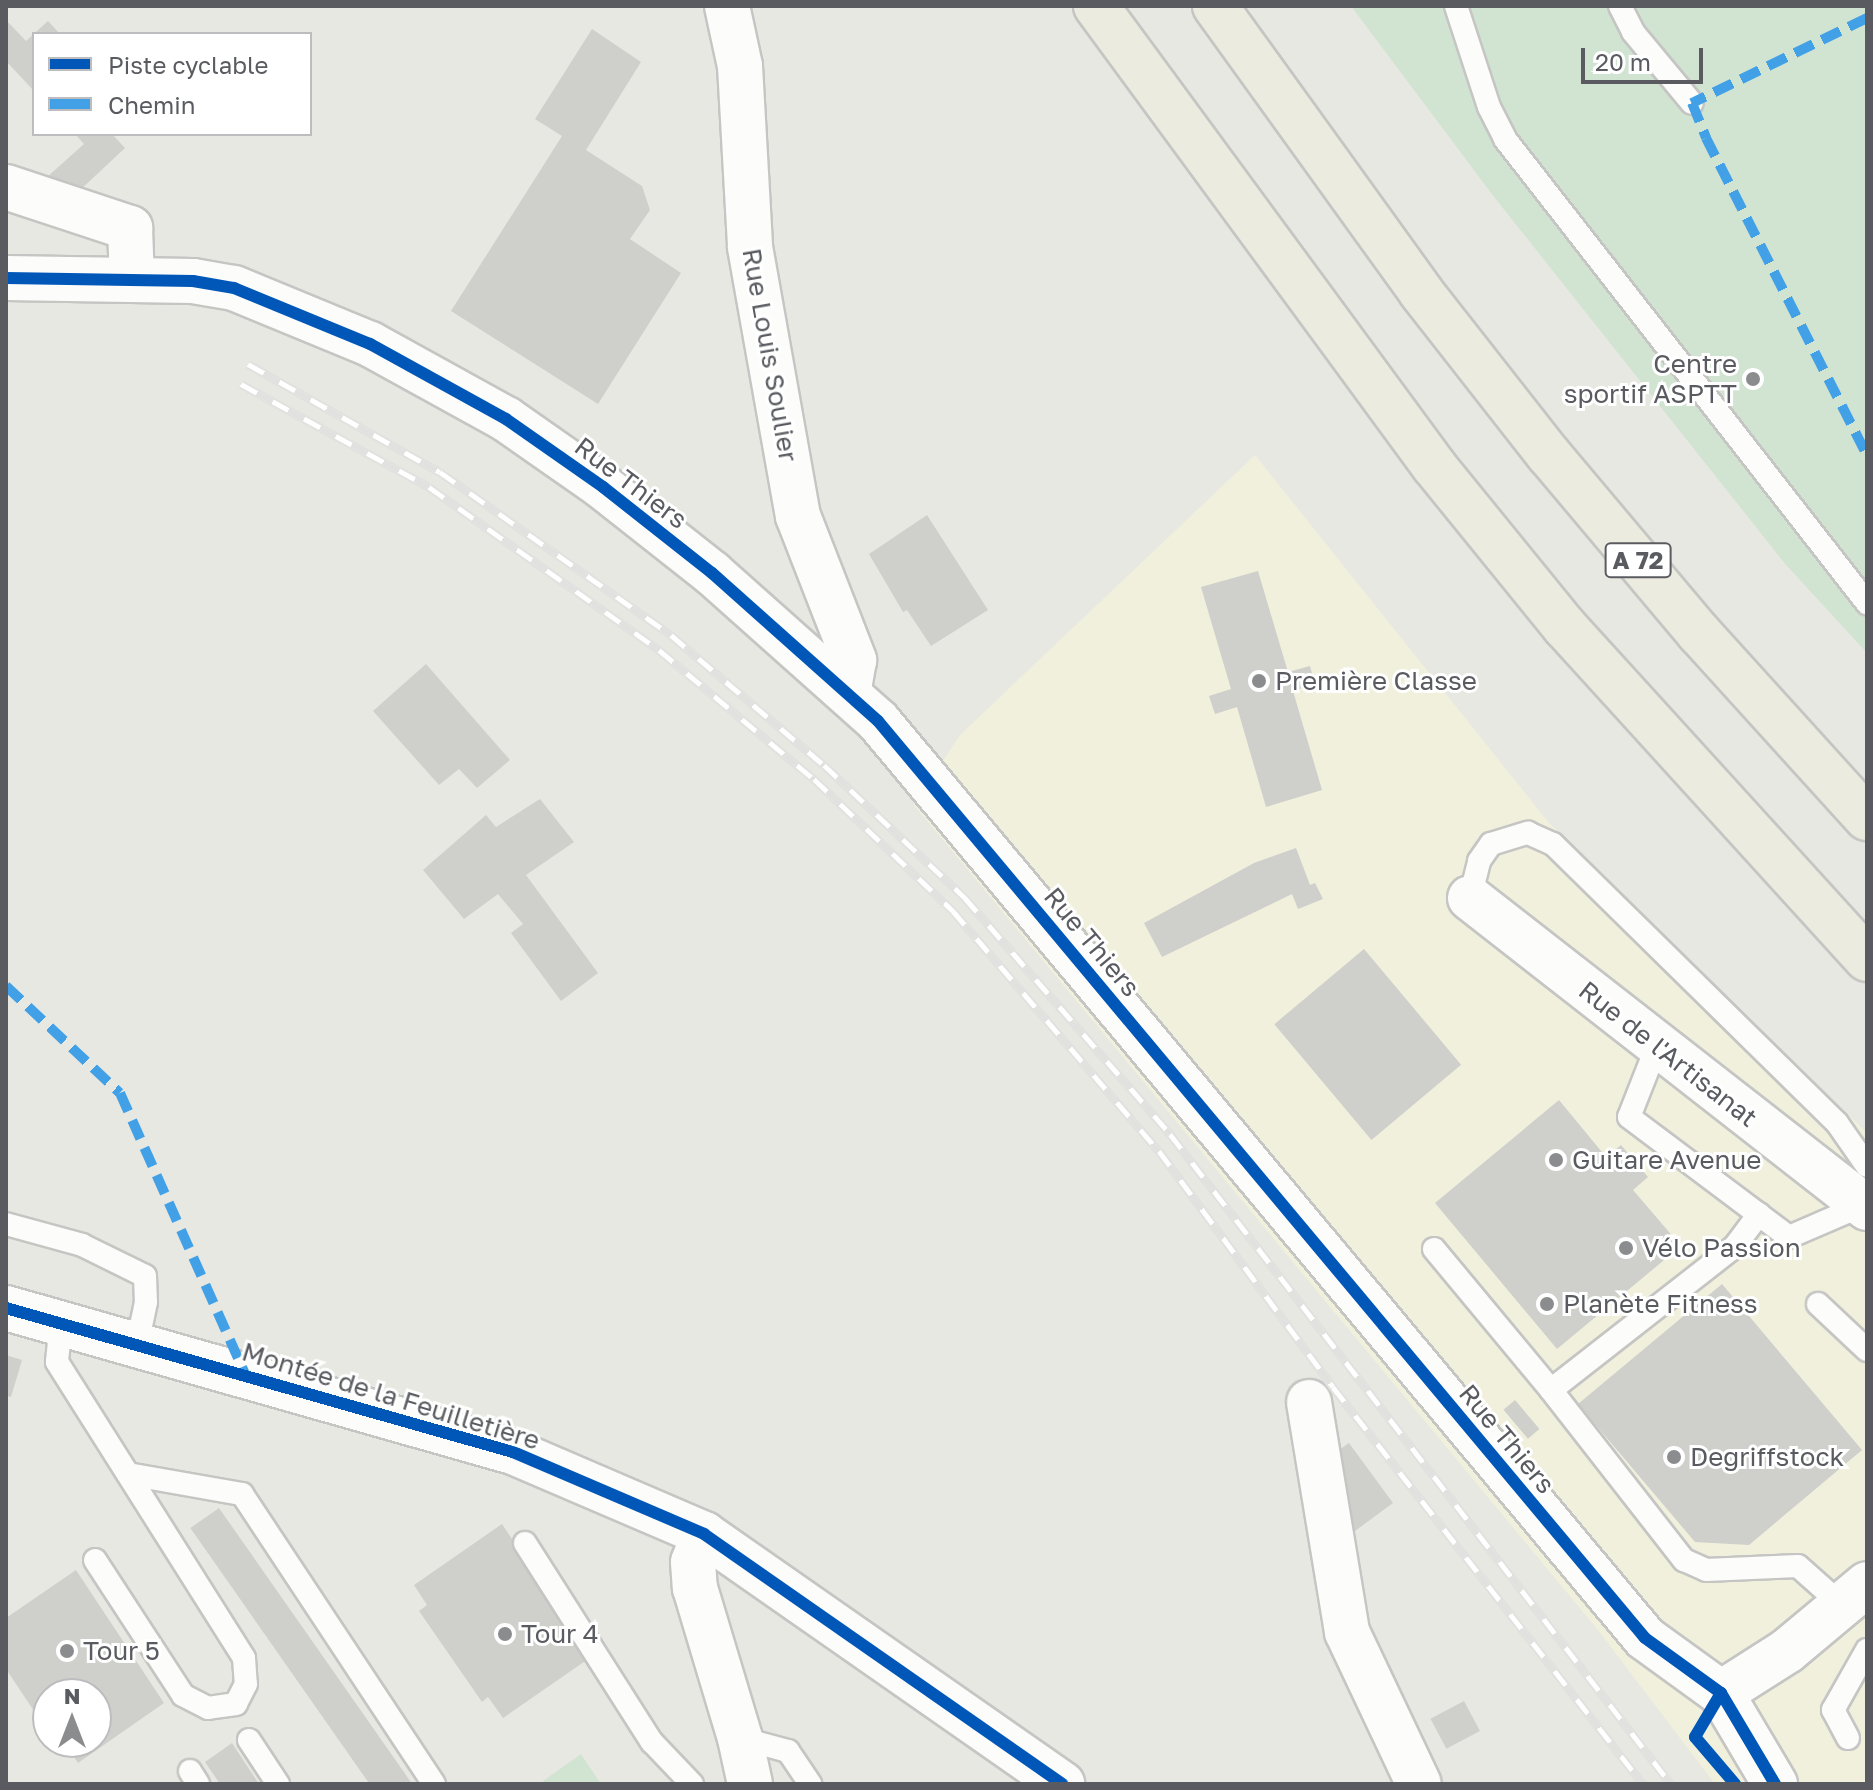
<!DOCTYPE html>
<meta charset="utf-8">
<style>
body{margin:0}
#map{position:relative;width:1873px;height:1790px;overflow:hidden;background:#e8e8e2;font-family:"Golos Text",sans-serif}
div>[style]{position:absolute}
.commercial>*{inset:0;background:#f1f0dc}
.green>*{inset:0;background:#d1e4d2}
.building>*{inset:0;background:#cfcfcc;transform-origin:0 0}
.roads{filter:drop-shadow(2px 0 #c5c5c3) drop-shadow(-2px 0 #c5c5c3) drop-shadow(0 2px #c5c5c3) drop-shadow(0 -2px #c5c5c3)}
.service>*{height:22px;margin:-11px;padding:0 11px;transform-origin:11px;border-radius:11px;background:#fcfcfb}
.minor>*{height:44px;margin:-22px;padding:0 22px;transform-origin:22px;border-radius:22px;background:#fcfcfb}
.tertiary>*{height:44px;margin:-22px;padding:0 22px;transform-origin:22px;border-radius:22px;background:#fcfcfb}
.motorway>*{height:44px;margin:-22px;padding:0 22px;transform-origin:22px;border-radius:22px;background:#ecebdf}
.rail>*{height:9px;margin-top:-4.5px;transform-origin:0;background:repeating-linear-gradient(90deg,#fff 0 18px,#e1e1e0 0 36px);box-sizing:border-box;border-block:2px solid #e1e1e0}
.quiet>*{height:10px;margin-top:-5px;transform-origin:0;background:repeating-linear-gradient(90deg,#42a1e6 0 20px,transparent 0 30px)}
.cycleway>*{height:12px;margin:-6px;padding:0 6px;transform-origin:6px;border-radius:6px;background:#0057b8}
.dots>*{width:22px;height:22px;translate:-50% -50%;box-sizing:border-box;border:4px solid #fff;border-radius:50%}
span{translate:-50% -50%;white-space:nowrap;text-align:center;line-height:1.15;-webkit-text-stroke:6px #fff;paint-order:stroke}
.shield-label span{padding:2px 6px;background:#fff;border:2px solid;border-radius:6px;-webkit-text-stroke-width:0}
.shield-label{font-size:24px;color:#595b60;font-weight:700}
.street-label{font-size:26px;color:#595b60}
.poi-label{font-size:26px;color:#595b60}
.right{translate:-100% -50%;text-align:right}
.left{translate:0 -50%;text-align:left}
.frame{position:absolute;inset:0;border:8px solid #595b60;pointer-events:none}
.legend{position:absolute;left:32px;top:32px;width:280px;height:104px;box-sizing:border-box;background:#fff;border:2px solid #bdbdbf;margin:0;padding:10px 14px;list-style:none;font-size:24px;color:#595b60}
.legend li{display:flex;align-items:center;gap:16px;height:40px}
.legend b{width:40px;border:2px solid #bdbdbf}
.north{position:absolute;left:32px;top:1678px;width:80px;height:80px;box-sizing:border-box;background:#fff;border:2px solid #bdbdbf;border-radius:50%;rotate:0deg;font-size:22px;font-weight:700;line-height:32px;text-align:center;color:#595b60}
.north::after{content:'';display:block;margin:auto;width:28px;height:36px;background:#8b8c8e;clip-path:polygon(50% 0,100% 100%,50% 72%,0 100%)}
.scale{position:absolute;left:1581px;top:48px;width:122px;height:36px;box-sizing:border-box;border:4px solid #595b60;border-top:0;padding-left:10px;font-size:24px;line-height:28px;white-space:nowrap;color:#595b60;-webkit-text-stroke:6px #fff;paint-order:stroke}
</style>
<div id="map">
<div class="commercial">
<i style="clip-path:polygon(1255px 455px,1549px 823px,1867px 1133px,1867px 1784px,1715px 1784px,1598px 1630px,914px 805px,960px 735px)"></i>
</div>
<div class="green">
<i style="clip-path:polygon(1351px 6px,1867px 6px,1867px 653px,1786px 565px,1491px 193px)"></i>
<i style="clip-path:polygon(581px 1754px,601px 1784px,545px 1784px,543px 1781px)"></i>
</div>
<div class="building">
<i style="clip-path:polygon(6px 20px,26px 41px,48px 21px,60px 34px,34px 34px,34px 91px,6px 61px)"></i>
<i style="clip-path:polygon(592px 29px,641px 62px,586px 150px,642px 186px,650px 210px,630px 239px,681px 273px,598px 404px,451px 311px,562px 136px,535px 119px)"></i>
<i style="clip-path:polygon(75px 134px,112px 134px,125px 148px,78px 192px,46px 178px,84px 144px)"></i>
<i style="clip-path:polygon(927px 515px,988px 610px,931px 646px,907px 610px,903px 612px,869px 554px)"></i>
<i style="clip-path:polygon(1258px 571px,1288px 672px,1310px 666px,1315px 684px,1293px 691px,1322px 790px,1266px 807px,1237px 707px,1215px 714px,1209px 696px,1231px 689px,1201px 587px)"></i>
<i style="clip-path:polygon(426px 664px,510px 760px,477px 788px,459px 769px,439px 785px,373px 711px)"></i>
<i style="clip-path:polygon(540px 799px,574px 842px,526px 875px,598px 973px,561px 1001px,511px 933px,523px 924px,498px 894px,464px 919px,423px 870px,486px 815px,496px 827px)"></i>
<i style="clip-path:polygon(1296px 848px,1310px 885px,1315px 883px,1323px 899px,1298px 909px,1292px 894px,1162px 957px,1144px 923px,1254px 863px)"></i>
<i style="left:1364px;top:949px;width:151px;height:117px;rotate:50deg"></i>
<i style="clip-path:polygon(1559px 1100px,1606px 1157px,1621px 1145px,1648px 1177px,1633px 1190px,1681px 1246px,1557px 1349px,1435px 1203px)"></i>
<i style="clip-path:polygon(1722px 1284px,1862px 1450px,1749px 1545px,1695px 1542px,1578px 1404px)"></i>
<i style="clip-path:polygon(6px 1355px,22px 1360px,11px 1397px,6px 1396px)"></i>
<i style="left:1515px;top:1400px;width:38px;height:15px;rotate:50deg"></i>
<i style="clip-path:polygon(1349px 1443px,1393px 1503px,1355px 1531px,1338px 1508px,1336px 1452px)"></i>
<i style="left:219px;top:1508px;width:335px;height:35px;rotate:55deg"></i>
<i style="clip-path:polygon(502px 1524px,591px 1657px,503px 1718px,488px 1697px,482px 1702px,419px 1611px,427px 1605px,414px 1585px)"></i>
<i style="clip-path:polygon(76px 1570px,164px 1703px,78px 1763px,64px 1742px,96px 1742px,96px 1694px,48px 1694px,48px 1732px,6px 1669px,6px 1618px)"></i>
<i style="left:1464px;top:1701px;width:34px;height:38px;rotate:62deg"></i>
<i style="clip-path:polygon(232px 1743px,259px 1784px,220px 1784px,205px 1762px)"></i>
</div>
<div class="roads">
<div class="service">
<i style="left:1456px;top:6px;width:106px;rotate:71.9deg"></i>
<i style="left:1489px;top:107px;width:36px;rotate:63deg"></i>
<i style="left:1505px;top:139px;width:589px;rotate:52.04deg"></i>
<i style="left:1620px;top:6px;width:29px;rotate:63deg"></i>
<i style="left:1633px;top:32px;width:92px;rotate:50.3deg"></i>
<i style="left:1470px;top:898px;width:38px;rotate:-76deg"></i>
<i style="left:1479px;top:861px;width:21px;rotate:-55deg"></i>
<i style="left:1491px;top:844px;width:39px;rotate:-17deg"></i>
<i style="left:1528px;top:833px;width:27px;rotate:24deg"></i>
<i style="left:1553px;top:844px;width:398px;rotate:44.5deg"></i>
<i style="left:1837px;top:1123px;width:52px;rotate:55.1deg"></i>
<i style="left:1657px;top:1046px;width:76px;rotate:111.5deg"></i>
<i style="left:1629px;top:1117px;width:200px;rotate:36.9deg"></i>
<i style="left:1789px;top:1237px;width:81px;rotate:-23.4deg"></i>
<i style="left:6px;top:1224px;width:79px;rotate:15.4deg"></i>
<i style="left:82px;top:1245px;width:70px;rotate:26.2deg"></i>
<i style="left:145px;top:1276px;width:26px;rotate:88deg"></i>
<i style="left:146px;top:1302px;width:44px;rotate:101.8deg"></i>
<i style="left:1434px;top:1249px;width:183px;rotate:50.3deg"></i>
<i style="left:1551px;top:1390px;width:234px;rotate:-38deg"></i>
<i style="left:1735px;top:1246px;width:40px;rotate:-53deg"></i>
<i style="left:1818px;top:1304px;width:67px;rotate:43.2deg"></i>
<i style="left:61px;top:1323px;width:39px;rotate:96deg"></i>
<i style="left:57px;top:1362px;width:350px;rotate:57.7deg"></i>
<i style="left:244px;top:1658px;width:26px;rotate:86deg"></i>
<i style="left:246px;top:1684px;width:22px;rotate:117deg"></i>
<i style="left:236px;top:1704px;width:28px;rotate:172deg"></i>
<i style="left:208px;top:1708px;width:28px;rotate:-153deg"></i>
<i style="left:183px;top:1695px;width:161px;rotate:-123.1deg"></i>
<i style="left:1551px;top:1390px;width:216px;rotate:52deg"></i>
<i style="left:1684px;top:1560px;width:24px;rotate:24deg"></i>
<i style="left:1706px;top:1570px;width:92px;rotate:-2.5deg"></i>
<i style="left:1798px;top:1566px;width:59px;rotate:41.6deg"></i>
<i style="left:128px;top:1474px;width:116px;rotate:10deg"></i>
<i style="left:242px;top:1494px;width:348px;rotate:56.5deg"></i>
<i style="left:525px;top:1543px;width:236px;rotate:57.5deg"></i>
<i style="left:652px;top:1742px;width:58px;rotate:46.4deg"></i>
<i style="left:740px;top:1738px;width:50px;rotate:15.2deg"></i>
<i style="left:788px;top:1751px;width:40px;rotate:56deg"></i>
<i style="left:1848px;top:1738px;width:32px;rotate:-118deg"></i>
<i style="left:1833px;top:1710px;width:69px;rotate:-60.5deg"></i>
<i style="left:249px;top:1740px;width:53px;rotate:56.6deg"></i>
<i style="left:190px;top:1771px;width:15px;rotate:58deg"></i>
</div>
<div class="minor">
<i style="left:727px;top:6px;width:61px;rotate:77.8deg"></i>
<i style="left:740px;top:66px;width:181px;rotate:86.8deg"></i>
<i style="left:750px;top:247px;width:273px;rotate:79.9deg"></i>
<i style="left:798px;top:516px;width:155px;rotate:68.7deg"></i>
<i style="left:854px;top:660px;width:34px;rotate:100deg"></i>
<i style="left:6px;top:187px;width:131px;rotate:18.3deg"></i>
<i style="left:130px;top:228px;width:52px;rotate:87.8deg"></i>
<i style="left:1470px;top:898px;width:504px;rotate:37.98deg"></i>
<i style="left:6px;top:1308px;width:527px;rotate:15.86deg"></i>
<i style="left:513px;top:1452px;width:208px;rotate:23.2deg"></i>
<i style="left:704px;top:1534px;width:437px;rotate:34.9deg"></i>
<i style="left:1309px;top:1402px;width:233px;rotate:80.6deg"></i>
<i style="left:1347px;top:1632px;width:168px;rotate:64.7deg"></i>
<i style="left:704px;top:1534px;width:30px;rotate:111deg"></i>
<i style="left:693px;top:1562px;width:26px;rotate:86deg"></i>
<i style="left:695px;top:1588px;width:157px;rotate:73.3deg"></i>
<i style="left:740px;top:1738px;width:47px;rotate:77.7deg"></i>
<i style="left:1721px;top:1693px;width:106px;rotate:59.3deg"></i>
</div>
<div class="tertiary">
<i style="left:6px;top:278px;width:187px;rotate:0.9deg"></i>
<i style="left:193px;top:281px;width:42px;rotate:9.7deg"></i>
<i style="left:234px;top:288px;width:147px;rotate:22.4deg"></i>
<i style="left:370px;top:344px;width:155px;rotate:28.9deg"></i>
<i style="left:506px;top:419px;width:118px;rotate:35deg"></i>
<i style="left:603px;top:487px;width:139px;rotate:38.3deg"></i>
<i style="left:712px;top:573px;width:222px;rotate:41.7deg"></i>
<i style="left:878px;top:721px;width:1195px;rotate:50.09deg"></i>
<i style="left:1645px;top:1638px;width:94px;rotate:35.9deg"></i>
<i style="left:1721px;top:1693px;width:78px;rotate:-32.5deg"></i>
<i style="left:1787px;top:1651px;width:104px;rotate:-39.9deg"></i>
</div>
<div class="motorway">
<i style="left:1096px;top:6px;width:571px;rotate:53.69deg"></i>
<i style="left:1434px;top:466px;width:208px;rotate:50.9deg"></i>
<i style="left:1565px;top:627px;width:449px;rotate:47.7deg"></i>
<i style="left:1215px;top:6px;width:352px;rotate:54.2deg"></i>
<i style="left:1421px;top:292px;width:207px;rotate:51.9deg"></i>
<i style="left:1549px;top:455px;width:233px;rotate:49.9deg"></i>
<i style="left:1699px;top:633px;width:250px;rotate:47.8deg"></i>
</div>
</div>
<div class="rail">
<i style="left:248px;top:364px;width:220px;rotate:29.4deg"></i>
<i style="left:440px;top:472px;width:283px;rotate:35.2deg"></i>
<i style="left:671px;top:635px;width:201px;rotate:40.4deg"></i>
<i style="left:824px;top:765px;width:194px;rotate:43.3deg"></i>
<i style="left:965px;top:898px;width:313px;rotate:49deg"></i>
<i style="left:1170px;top:1134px;width:821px;rotate:52.38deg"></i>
<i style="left:241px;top:384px;width:214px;rotate:28.7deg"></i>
<i style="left:429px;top:487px;width:282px;rotate:35.3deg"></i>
<i style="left:659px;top:650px;width:202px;rotate:39.8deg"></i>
<i style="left:814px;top:779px;width:192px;rotate:43.5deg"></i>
<i style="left:953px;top:911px;width:316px;rotate:49.4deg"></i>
<i style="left:1159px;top:1151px;width:293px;rotate:53.6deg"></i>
<i style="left:1333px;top:1387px;width:504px;rotate:52.02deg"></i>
</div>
<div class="quiet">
<i style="left:1867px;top:18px;width:195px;rotate:154.1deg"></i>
<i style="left:1692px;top:103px;width:38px;rotate:68deg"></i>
<i style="left:1706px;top:138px;width:356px;rotate:63.1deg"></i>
<i style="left:6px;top:986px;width:156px;rotate:43.2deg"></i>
<i style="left:120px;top:1093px;width:310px;rotate:66deg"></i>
</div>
<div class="cycleway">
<i style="left:6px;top:278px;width:187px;rotate:0.9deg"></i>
<i style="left:193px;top:281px;width:42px;rotate:9.7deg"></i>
<i style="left:234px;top:288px;width:147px;rotate:22.4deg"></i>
<i style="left:370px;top:344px;width:155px;rotate:28.9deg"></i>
<i style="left:506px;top:419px;width:118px;rotate:35deg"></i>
<i style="left:603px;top:487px;width:139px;rotate:38.3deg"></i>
<i style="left:712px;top:573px;width:222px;rotate:41.7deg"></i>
<i style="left:878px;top:721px;width:1195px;rotate:50.09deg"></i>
<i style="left:1645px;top:1638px;width:94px;rotate:35.9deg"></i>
<i style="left:1721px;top:1693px;width:106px;rotate:59.3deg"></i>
<i style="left:6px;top:1308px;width:527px;rotate:15.86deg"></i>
<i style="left:513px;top:1452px;width:208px;rotate:23.2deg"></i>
<i style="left:704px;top:1534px;width:437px;rotate:34.9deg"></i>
<i style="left:1721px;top:1693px;width:51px;rotate:120.6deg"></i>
<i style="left:1695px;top:1737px;width:62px;rotate:49.6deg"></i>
</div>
<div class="dots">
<i style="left:1753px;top:379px;background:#8b8c8e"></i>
<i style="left:1259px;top:681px;background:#8b8c8e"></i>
<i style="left:1556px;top:1160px;background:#8b8c8e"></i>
<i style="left:1626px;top:1248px;background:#8b8c8e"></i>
<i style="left:1547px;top:1304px;background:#8b8c8e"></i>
<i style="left:1674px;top:1457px;background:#8b8c8e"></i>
<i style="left:505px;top:1634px;background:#8b8c8e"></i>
<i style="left:67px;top:1651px;background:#8b8c8e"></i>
</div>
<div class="shield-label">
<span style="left:1638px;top:560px">A 72</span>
</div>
<div class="street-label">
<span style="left:770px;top:355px;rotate:80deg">Rue Louis Soulier</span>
<span style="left:631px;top:483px;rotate:37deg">Rue Thiers</span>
<span style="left:1092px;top:942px;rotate:50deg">Rue Thiers</span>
<span style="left:1668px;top:1054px;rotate:38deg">Rue de l'Artisanat</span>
<span style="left:391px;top:1396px;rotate:17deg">Montée de la Feuilletière</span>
<span style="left:1507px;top:1439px;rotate:50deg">Rue Thiers</span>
</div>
<div class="poi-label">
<span class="right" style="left:1737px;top:379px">Centre<br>sportif ASPTT</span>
<span class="left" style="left:1275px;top:681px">Première Classe</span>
<span class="left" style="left:1572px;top:1160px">Guitare Avenue</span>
<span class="left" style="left:1642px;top:1248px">Vélo Passion</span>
<span class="left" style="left:1563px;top:1304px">Planète Fitness</span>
<span class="left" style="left:1690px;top:1457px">Degriffstock</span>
<span class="left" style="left:521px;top:1634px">Tour 4</span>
<span class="left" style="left:83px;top:1651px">Tour 5</span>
</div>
<div class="frame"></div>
<ul class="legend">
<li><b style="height:10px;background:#0057b8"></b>Piste cyclable</li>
<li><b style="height:10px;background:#42a1e6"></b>Chemin</li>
</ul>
<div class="north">N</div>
<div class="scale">20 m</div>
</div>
